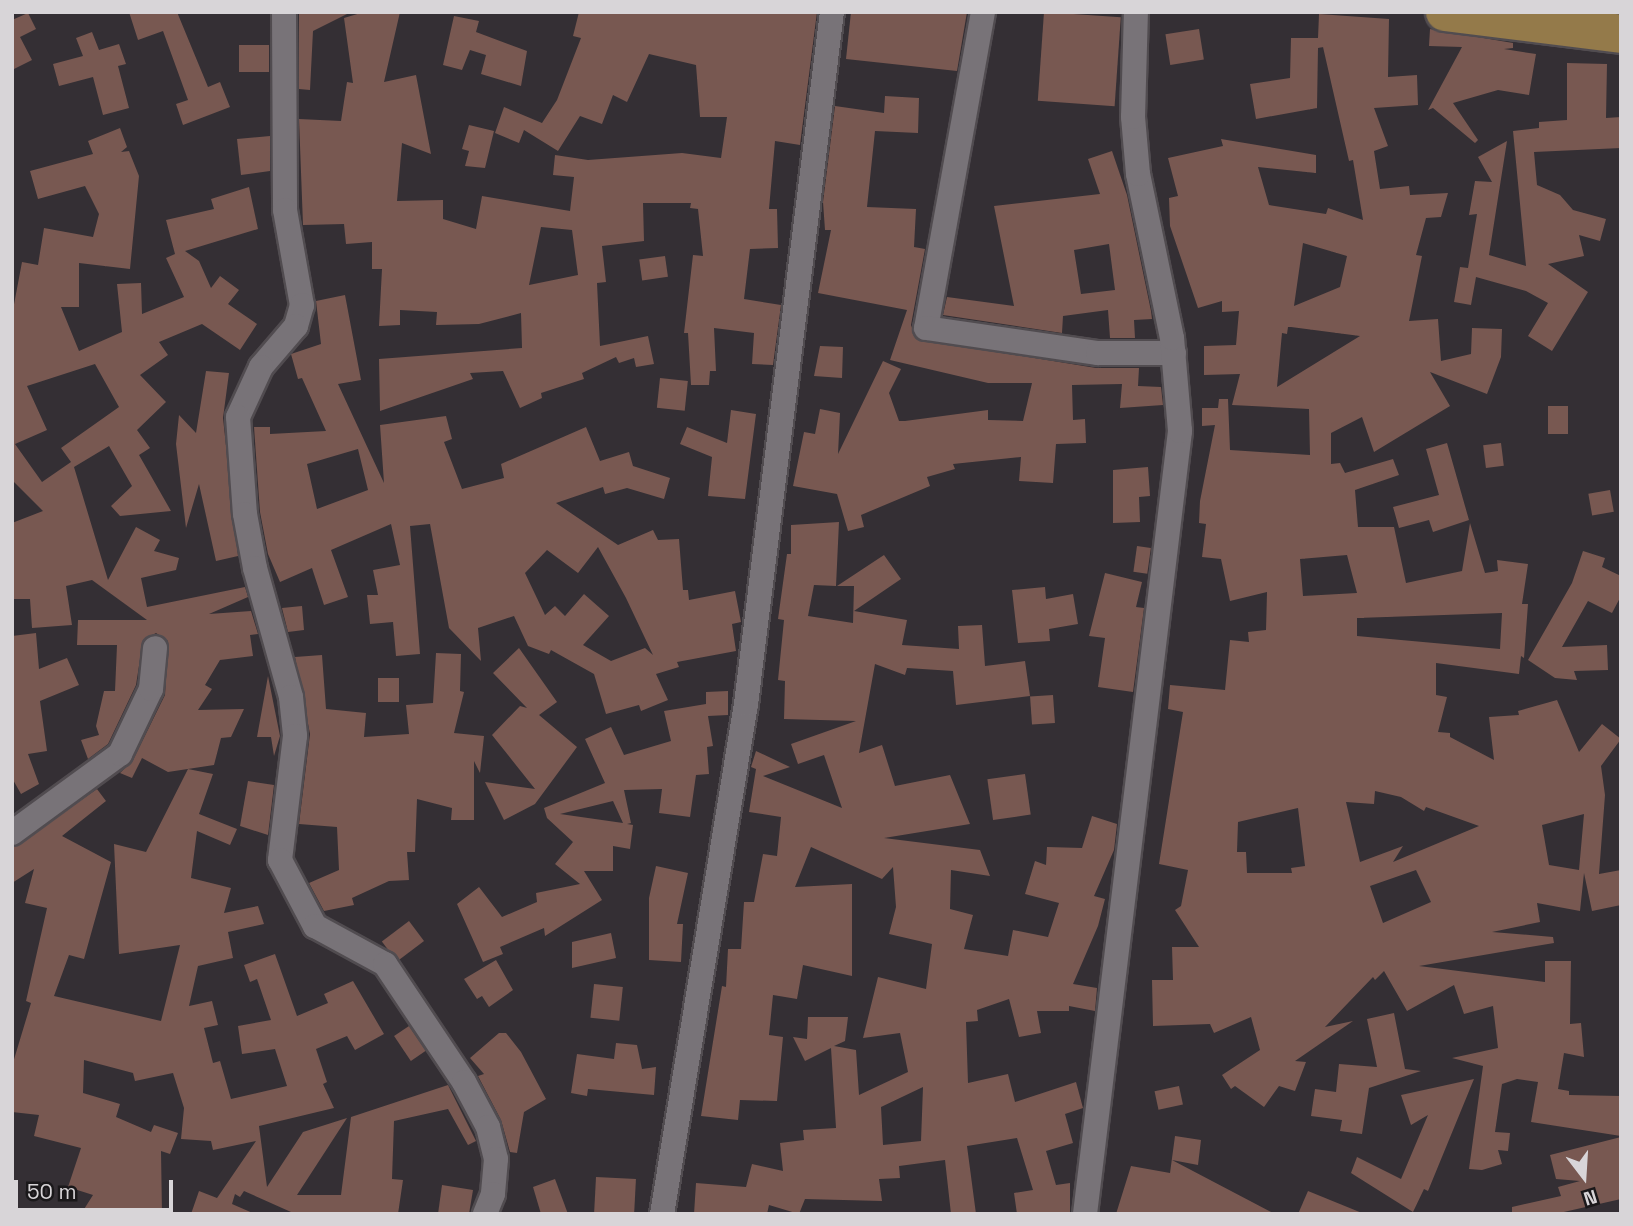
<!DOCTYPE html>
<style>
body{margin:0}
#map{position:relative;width:1633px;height:1226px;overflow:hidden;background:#342f34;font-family:"Space Grotesk",sans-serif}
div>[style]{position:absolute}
.building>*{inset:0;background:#785851;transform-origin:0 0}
.roads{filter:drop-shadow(2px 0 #514c50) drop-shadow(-2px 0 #514c50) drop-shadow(0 2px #514c50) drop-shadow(0 -2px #514c50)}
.street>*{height:24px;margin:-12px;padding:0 12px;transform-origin:12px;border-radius:12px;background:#787378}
.primary>*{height:38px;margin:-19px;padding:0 19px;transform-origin:19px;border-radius:19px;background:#947a4a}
span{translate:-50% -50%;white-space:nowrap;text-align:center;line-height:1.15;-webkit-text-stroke:5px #1a181a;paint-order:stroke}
.frame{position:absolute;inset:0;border:14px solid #d8d5d8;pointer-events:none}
.north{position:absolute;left:1549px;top:1142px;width:70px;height:70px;-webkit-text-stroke:5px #1a181a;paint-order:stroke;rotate:163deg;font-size:19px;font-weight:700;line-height:28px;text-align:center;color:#d8d5d8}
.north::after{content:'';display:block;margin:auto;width:24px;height:32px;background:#d8d5d8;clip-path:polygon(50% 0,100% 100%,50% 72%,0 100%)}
.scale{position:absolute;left:14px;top:1180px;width:159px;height:32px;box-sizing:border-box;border:4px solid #d8d5d8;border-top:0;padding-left:9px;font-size:21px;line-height:24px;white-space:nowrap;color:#d8d5d8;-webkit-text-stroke:5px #1a181a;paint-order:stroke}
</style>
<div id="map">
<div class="building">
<i style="clip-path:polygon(129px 12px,177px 12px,208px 87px,220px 82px,230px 107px,183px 125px,176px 104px,188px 100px,163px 31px,138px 40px)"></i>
<i style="clip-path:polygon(299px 12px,351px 12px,313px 31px,310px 90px,299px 89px)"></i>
<i style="clip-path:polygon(evenodd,364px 12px,400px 12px,384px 82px,416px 75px,431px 154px,402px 143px,397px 201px,443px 200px,443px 219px,476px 229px,482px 196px,570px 211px,574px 177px,553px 175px,555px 155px,588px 160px,682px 153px,721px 158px,727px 117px,700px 117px,696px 65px,649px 54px,627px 102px,613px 95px,602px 124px,580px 116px,558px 151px,524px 130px,519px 143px,495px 133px,504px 107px,542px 123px,557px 100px,581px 38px,573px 36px,579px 12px,817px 12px,800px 145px,775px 141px,769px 209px,777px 209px,778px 248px,750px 249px,744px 299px,781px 305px,773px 365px,752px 364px,754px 333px,714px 328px,716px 371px,710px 371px,709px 385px,691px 385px,688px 333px,684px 333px,693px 255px,703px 256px,698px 209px,690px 208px,691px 203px,643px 203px,644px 241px,602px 246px,606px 282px,597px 283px,600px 346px,648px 336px,654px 364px,636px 367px,634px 358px,619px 363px,616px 357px,582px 373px,584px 379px,541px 393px,542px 398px,520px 408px,503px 371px,470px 373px,473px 379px,380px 411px,379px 359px,522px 348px,521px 313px,479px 324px,436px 325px,437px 312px,400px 310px,400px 325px,379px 326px,382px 269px,372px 269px,372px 242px,346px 244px,344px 224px,303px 225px,299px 119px,341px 121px,347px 82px,353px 83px,344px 18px,364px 12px,541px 227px,572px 230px,578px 275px,529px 285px,541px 227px)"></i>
<i style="clip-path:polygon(851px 12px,967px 12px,957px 71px,846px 59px)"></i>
<i style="left:1044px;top:12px;width:77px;height:89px;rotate:4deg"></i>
<i style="clip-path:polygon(28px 13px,36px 29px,20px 37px,32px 60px,12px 70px,12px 20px)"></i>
<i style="clip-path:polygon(evenodd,1319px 14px,1389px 19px,1388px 77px,1417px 75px,1418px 105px,1374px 108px,1388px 146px,1374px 151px,1380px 189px,1409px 186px,1410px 195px,1448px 193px,1441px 217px,1426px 218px,1416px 255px,1422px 256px,1409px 321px,1438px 319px,1441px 361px,1471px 354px,1472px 328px,1502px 329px,1501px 357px,1487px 394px,1430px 372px,1450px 406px,1374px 452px,1362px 417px,1331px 433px,1331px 464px,1340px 463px,1345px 473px,1393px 459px,1399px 475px,1355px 490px,1358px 527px,1394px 527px,1406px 583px,1462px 571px,1470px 523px,1485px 573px,1498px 571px,1497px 560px,1528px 564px,1522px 604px,1528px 604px,1524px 658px,1521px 656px,1519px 674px,1436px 663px,1436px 695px,1447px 697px,1438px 732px,1450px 733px,1450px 737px,1494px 760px,1489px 717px,1519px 715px,1518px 711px,1557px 700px,1579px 752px,1602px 724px,1621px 739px,1601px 766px,1605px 795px,1599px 874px,1621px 870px,1621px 905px,1592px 911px,1584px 873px,1580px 911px,1537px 903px,1540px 922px,1492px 932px,1553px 937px,1554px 943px,1419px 966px,1545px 982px,1545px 961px,1571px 961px,1570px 1024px,1581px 1023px,1584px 1057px,1564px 1053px,1558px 1089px,1569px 1091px,1569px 1095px,1621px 1096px,1621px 1136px,1531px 1122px,1538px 1082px,1517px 1079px,1502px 1084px,1495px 1132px,1510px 1133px,1508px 1151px,1498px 1150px,1502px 1164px,1482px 1170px,1469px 1169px,1483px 1066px,1452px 1058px,1498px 1048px,1493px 1006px,1464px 1014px,1454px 985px,1407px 1011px,1384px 971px,1375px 980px,1373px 977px,1325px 1027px,1353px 1021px,1295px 1061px,1306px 1062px,1295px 1091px,1279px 1086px,1264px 1107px,1235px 1086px,1231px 1089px,1222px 1075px,1260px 1050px,1251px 1017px,1214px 1033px,1210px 1024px,1153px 1026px,1152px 980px,1173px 980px,1172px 947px,1199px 947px,1175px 910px,1181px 906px,1188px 870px,1159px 864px,1183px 712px,1168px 709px,1170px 685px,1225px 690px,1230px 640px,1249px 642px,1248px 632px,1266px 630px,1267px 592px,1230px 601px,1221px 559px,1202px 557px,1206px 524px,1199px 523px,1200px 501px,1215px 425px,1202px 426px,1202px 408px,1218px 408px,1219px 399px,1228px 399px,1230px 450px,1310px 455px,1309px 409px,1232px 405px,1240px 374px,1204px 375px,1204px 346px,1236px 345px,1239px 311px,1222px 312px,1222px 301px,1198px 308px,1170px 226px,1169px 198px,1178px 196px,1168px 158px,1223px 146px,1221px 139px,1316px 155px,1316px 173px,1258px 167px,1269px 205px,1326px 214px,1328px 208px,1363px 220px,1353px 160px,1349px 161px,1323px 47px,1318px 48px,1317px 108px,1256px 119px,1250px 84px,1290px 78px,1291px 38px,1318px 38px,1319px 14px,1303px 243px,1347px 256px,1340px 287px,1294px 306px,1303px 243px,1319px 14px,1288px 327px,1291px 327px,1360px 336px,1277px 387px,1282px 333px,1287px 334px,1288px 327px,1319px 14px,1347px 555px,1357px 593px,1303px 596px,1300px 559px,1347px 555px,1319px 14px,1502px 613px,1500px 649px,1357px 636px,1357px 618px,1502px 613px,1319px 14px,1375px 791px,1401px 797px,1424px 811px,1426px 807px,1479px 826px,1393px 862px,1403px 846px,1360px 862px,1346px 802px,1374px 804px,1375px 791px,1319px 14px,1298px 808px,1305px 866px,1291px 868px,1292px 873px,1247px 873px,1246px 852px,1237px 852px,1238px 822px,1298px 808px,1319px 14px,1584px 814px,1579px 870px,1549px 865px,1542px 825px,1584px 814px,1319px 14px,1416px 870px,1431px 902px,1383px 923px,1370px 886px,1416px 870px)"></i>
<i style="clip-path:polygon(454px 16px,479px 21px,476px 32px,527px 51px,521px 86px,481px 74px,486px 55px,470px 50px,462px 70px,443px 65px)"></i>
<i style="left:1199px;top:29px;width:31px;height:34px;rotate:81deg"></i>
<i style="clip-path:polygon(1430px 29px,1513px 43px,1513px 48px,1504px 49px,1536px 54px,1529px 95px,1498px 90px,1453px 103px,1478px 140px,1475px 143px,1433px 108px,1428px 110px,1462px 47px,1429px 46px)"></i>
<i style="clip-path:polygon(92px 32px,99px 50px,119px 44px,126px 64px,118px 66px,129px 108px,103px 115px,93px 77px,59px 86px,53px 64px,83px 56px,76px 38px)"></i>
<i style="left:269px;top:45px;width:27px;height:30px;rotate:90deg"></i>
<i style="clip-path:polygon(1567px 63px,1607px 64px,1606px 118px,1621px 117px,1621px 148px,1534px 152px,1537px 185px,1560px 195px,1573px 210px,1606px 219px,1600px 241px,1579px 235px,1584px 256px,1548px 264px,1588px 292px,1552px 351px,1528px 336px,1548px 303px,1526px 291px,1476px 277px,1471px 305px,1454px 302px,1460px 267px,1468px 268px,1477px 214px,1469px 215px,1475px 181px,1492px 182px,1478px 157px,1507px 141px,1489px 255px,1526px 266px,1513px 131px,1539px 128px,1539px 122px,1567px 120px)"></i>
<i style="clip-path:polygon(885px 96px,919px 98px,918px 133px,875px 131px,867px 207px,916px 209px,914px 247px,925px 249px,911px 325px,916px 339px,1096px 368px,1139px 368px,1138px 386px,1161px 387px,1163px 405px,1120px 408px,1122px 384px,1072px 385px,1073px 420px,1085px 419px,1086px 443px,1056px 444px,1053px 483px,1019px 481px,1021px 457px,953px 464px,955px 469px,927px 477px,930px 486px,861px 515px,864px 527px,848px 531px,837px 494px,793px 486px,804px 432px,815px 434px,820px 409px,840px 413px,838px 454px,883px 361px,901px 369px,889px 393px,899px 421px,905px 421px,988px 410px,988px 420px,1023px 421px,1032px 383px,988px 383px,890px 360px,907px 310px,818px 293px,831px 230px,825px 230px,823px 202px,835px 106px,884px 113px)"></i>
<i style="clip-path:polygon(469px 125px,494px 131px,485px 168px,465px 166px,469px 151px,462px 149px)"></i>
<i style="clip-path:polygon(evenodd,120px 128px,127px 147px,121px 152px,129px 151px,139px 176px,130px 269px,79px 263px,79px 307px,61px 307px,79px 351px,122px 332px,117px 284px,141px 283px,142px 314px,184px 297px,166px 258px,175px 254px,166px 220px,214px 209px,211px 199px,249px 187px,258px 229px,185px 251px,199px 261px,211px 288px,220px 276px,239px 290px,228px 304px,257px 324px,240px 350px,202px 324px,159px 342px,168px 355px,140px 375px,166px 402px,137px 430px,150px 448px,139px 455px,171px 511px,120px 516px,111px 506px,132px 486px,109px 446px,74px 467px,108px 580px,136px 527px,160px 540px,154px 551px,179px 558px,176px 570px,141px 578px,147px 607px,245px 587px,248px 597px,209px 614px,251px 611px,258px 634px,250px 635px,253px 656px,220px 660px,205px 685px,212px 689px,198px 710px,244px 709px,231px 737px,221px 738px,214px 765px,168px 772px,142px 758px,132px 778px,120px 773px,133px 760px,165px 695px,168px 641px,156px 633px,143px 640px,136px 685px,108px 744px,88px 759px,81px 740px,99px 735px,96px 726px,104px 691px,115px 691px,117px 645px,77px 645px,78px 620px,147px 620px,92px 580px,66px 586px,72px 625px,32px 628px,30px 599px,12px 599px,12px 523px,43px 511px,12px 480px,12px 315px,22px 262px,38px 265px,44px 228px,93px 237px,99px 214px,85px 186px,38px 199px,30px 171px,93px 154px,88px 141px,120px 128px,95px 364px,119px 407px,61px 448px,71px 462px,42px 482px,15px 444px,47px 430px,27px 386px,95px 364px)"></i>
<i style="clip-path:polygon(270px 136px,270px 171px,241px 175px,237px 139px)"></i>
<i style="clip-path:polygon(evenodd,1112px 151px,1127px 195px,1151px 311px,1152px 319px,1134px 320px,1135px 338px,1110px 338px,1108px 310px,1063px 316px,1062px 333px,943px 315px,947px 297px,1014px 306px,994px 206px,1100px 194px,1088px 159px,1112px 151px,1109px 244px,1115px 290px,1081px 294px,1074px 250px,1109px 244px)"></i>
<i style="left:665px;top:256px;width:21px;height:26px;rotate:82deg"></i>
<i style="clip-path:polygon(evenodd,345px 295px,361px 380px,338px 384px,384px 483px,380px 425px,446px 416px,452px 439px,444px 442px,462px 489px,504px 478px,501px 464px,586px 427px,600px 461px,629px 452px,633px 466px,670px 478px,664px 499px,627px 488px,605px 494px,603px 487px,556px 503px,618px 545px,653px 530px,658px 540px,679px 539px,683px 590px,688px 590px,689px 600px,735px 591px,741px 622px,732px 624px,736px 651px,677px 662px,679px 667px,656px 674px,668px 700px,641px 711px,639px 705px,606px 714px,594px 674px,551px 650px,549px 654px,528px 646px,514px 616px,478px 628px,481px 661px,449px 628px,430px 524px,410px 526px,420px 654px,396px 656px,393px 622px,370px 624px,367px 595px,378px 595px,373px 570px,400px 565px,391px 524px,331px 550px,348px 597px,324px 605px,312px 568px,280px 582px,268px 554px,260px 512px,254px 427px,270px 427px,270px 434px,326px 431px,302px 378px,298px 379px,291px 354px,321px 344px,316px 301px,345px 295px,358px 449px,368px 490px,317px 509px,307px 464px,358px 449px,345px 295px,598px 547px,626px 598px,653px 655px,645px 648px,611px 661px,583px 645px,609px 616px,584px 594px,565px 616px,555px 606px,545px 615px,525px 573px,547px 550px,578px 573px,598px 547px)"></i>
<i style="clip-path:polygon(820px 346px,843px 347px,842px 378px,814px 376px)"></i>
<i style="clip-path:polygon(206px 371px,229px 373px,223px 418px,238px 556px,216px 561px,199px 484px,186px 528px,176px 444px,179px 415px,196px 433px)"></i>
<i style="left:660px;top:378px;width:28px;height:30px;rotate:6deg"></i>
<i style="left:1548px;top:406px;width:20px;height:28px"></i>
<i style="clip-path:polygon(731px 410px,756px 414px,745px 499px,708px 496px,712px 457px,680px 444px,687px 427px,727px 443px)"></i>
<i style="clip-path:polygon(1447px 443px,1469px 520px,1433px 532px,1429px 520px,1399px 528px,1393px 507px,1439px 495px,1426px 449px)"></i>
<i style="left:1501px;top:443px;width:23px;height:18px;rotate:83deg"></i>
<i style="clip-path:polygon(1148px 467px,1150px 496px,1139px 497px,1140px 522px,1113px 523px,1113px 470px)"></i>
<i style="left:1610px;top:490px;width:22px;height:22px;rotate:80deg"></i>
<i style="clip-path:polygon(evenodd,839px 522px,836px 586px,814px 585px,808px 616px,853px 623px,854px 586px,837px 586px,884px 555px,901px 579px,854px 611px,907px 620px,902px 645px,959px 649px,958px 626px,982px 625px,985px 666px,1025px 661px,1030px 696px,956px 705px,953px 671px,907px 668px,905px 675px,875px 664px,859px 753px,882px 745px,895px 786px,950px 775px,970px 824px,884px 838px,980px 850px,990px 876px,951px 870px,950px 909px,973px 915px,964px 949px,1008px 956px,1013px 930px,1048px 937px,1059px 903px,1025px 894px,1035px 861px,1046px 865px,1047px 847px,1082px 848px,1092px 816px,1117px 824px,1114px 850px,1094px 896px,1105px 899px,1098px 926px,1073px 984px,1097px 988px,1095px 1011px,1069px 1006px,1069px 1011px,1037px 1011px,1041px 1033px,1019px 1037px,1009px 999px,977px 1010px,978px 1021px,966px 1022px,968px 1083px,1008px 1074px,1015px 1102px,1076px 1082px,1083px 1108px,1065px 1114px,1073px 1143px,1046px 1151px,1056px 1185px,1070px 1183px,1070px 1214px,1017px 1214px,1014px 1193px,1033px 1190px,1017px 1138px,967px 1146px,976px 1214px,951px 1214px,945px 1160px,899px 1166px,900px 1178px,879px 1179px,882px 1201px,805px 1199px,799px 1214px,769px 1205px,767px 1214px,694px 1214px,696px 1183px,746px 1187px,752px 1164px,783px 1171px,780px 1143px,804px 1140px,803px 1130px,836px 1128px,831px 1048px,805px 1061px,793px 1037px,807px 1039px,808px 1017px,848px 1017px,845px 1041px,834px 1046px,856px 1050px,859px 1095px,908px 1072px,900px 1033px,863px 1038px,878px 977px,926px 989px,932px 944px,889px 934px,896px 907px,893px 867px,882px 879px,811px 847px,795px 887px,852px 884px,852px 976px,803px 965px,797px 999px,773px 995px,769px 1035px,783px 1037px,777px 1101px,740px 1100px,738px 1120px,701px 1116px,722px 986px,726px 987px,728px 949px,741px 949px,744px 902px,754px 902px,763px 854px,777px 856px,781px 817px,749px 812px,756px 769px,751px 767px,756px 751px,790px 767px,763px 776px,842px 808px,824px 755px,798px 764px,791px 744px,856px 721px,784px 719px,785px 681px,778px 680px,784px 620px,778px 619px,787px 554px,791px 554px,791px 525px,839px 522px,923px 1087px,921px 1141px,883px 1145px,881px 1107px,923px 1087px)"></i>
<i style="left:1137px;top:546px;width:14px;height:26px;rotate:8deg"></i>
<i style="clip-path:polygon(1583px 551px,1605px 558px,1602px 567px,1621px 576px,1621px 596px,1612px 613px,1588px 601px,1562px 647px,1607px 645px,1608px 670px,1574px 671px,1577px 680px,1555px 678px,1528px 660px,1572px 583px)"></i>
<i style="clip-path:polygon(1105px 573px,1142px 582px,1136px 607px,1144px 608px,1133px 692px,1098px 687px,1105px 638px,1089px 636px)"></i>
<i style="clip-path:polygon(1045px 587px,1046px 599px,1073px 594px,1078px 624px,1049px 629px,1050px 641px,1018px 643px,1012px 590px)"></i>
<i style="clip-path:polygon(302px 606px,304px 630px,288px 632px,282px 608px)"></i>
<i style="clip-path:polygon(36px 633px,39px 669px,67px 658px,79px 685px,40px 701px,47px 751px,28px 754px,39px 784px,21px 794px,12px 778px,12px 636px)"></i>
<i style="clip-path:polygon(519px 648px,557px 702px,539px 715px,577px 747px,535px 804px,504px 820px,485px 782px,535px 789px,492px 735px,520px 706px,527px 708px,493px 673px)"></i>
<i style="clip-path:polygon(436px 653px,461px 654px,460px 691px,464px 692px,454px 733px,484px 736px,480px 773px,474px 761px,474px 820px,451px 820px,452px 808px,417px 799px,415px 852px,407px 852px,409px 880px,389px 881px,352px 898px,354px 905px,324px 911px,309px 883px,339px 870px,337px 827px,299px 824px,310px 734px,295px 657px,322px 655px,326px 709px,366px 713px,364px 737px,409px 734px,406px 705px,433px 703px)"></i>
<i style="clip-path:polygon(268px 676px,280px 736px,274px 756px,271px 737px,257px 737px)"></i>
<i style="left:378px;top:678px;width:21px;height:24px"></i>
<i style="clip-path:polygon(evenodd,728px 691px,728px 715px,708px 716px,713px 746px,707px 747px,709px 774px,696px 775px,690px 817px,659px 813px,662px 789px,624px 790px,631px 823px,627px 824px,633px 825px,630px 849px,613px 846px,613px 871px,584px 871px,602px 900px,545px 936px,544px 928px,500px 947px,503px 954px,483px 962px,457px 904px,479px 887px,502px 917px,537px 902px,536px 893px,580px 884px,555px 864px,573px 842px,547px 818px,544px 808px,605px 783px,585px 739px,611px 727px,624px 755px,671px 741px,664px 711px,706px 704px,706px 692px,728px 691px,613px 801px,623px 823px,560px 814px,613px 801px)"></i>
<i style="left:1053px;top:695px;width:28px;height:23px;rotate:86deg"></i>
<i style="clip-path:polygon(188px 769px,213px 774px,199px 814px,237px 829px,230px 845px,197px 831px,191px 878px,231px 888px,224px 913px,258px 906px,264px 924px,228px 932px,233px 958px,198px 966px,189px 1006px,212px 1001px,218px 1025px,204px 1028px,213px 1063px,220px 1061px,231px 1099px,287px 1086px,275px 1049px,242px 1054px,238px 1026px,271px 1020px,257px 979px,250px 982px,244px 965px,275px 954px,297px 1016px,328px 1003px,324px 994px,353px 981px,384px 1034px,355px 1050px,347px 1036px,316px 1049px,327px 1082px,323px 1084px,334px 1108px,259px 1126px,267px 1187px,303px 1132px,347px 1118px,297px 1195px,341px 1195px,351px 1117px,448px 1085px,476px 1141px,468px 1145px,448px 1109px,394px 1121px,392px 1179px,403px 1180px,398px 1214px,291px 1212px,244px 1191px,240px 1197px,235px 1194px,232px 1204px,255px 1214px,191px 1214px,199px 1191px,217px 1198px,256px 1141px,213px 1150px,211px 1141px,181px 1139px,184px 1108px,173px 1073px,135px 1081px,133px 1073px,84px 1060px,83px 1093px,120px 1104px,116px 1117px,151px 1132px,154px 1125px,178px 1133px,170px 1154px,161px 1151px,162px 1214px,81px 1214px,93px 1195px,68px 1187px,81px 1148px,34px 1136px,39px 1115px,12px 1112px,12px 1066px,31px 1003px,26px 1001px,47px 908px,25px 903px,34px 869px,12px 883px,12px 848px,97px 789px,106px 801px,62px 836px,111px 862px,84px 959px,69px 955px,54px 996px,161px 1021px,180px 945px,119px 954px,114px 844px,146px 852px)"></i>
<i style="left:1025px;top:774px;width:41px;height:38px;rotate:82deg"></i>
<i style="clip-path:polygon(248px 781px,274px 785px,268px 835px,240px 826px)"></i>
<i style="clip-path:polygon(656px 866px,688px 873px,677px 924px,683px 924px,681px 962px,649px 960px,649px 898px)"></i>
<i style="left:409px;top:921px;width:25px;height:34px;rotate:53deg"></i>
<i style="clip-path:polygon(611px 933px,616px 958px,572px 968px,572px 942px)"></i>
<i style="clip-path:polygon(496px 960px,513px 990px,489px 1007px,482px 996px,477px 999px,464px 979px)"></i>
<i style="left:594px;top:984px;width:29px;height:34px;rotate:6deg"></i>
<i style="clip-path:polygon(1394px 1013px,1405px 1069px,1421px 1071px,1369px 1088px,1362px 1134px,1340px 1131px,1342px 1120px,1311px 1116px,1315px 1089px,1336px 1092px,1339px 1064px,1377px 1067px,1367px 1019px)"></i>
<i style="left:409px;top:1026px;width:30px;height:18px;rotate:56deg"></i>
<i style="clip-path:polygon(499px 1033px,506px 1033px,521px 1052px,546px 1099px,524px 1112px,517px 1153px,510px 1152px,501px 1120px,478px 1076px,484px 1074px,470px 1058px)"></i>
<i style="clip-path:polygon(616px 1043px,637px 1045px,642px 1069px,656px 1067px,654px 1095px,588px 1089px,587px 1096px,571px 1093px,577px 1054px,614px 1059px)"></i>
<i style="clip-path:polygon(1474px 1079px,1428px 1191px,1424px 1189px,1413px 1212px,1351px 1173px,1357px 1157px,1401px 1179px,1428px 1115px,1411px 1125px,1401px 1095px)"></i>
<i style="left:1179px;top:1086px;width:19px;height:25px;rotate:78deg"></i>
<i style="clip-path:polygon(1175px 1136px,1201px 1140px,1198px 1165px,1172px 1160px,1275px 1214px,1116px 1214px,1131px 1166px,1170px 1173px)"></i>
<i style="clip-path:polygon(1621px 1137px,1621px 1199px,1555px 1214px,1512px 1214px,1512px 1207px,1561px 1196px,1558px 1187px,1580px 1181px,1556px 1179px,1550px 1155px)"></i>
<i style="left:596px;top:1177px;width:40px;height:35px;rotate:3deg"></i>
<i style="clip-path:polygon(555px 1179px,568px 1214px,541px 1214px,533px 1187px)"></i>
<i style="clip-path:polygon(442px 1185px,473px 1190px,469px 1214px,438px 1214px)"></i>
<i style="clip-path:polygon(1308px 1191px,1362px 1213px,1362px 1214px,1298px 1214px)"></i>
</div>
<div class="roads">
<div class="street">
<i style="left:284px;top:12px;width:198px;rotate:89.7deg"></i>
<i style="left:285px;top:210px;width:97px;rotate:79.9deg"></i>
<i style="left:302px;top:305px;width:22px;rotate:106deg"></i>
<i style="left:296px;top:326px;width:54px;rotate:130.5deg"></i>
<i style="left:261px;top:367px;width:55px;rotate:114.7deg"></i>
<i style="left:238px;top:417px;width:97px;rotate:85.9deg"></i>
<i style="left:245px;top:514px;width:55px;rotate:79.5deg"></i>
<i style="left:255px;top:568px;width:134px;rotate:74.4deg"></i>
<i style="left:291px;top:697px;width:39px;rotate:84deg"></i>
<i style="left:295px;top:736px;width:125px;rotate:96.9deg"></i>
<i style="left:280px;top:860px;width:75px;rotate:62.1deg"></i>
<i style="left:315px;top:926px;width:80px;rotate:28.5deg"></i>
<i style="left:385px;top:964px;width:142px;rotate:56.2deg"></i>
<i style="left:464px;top:1082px;width:51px;rotate:61.9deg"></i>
<i style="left:488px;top:1127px;width:33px;rotate:76deg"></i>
<i style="left:496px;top:1159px;width:35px;rotate:95deg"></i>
<i style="left:493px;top:1194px;width:22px;rotate:112deg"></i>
<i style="left:983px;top:12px;width:321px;rotate:100.2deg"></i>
<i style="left:926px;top:328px;width:174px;rotate:8.3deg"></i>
<i style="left:1098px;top:353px;width:76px"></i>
<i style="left:12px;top:833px;width:134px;rotate:-36.2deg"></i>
<i style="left:120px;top:754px;width:72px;rotate:-64.5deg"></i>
<i style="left:151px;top:689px;width:41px;rotate:-84.4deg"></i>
<i style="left:662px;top:1214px;width:517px;rotate:-80.65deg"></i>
<i style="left:746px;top:704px;width:697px;rotate:-82.92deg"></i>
<i style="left:1085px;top:1214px;width:789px;rotate:-83.08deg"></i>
<i style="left:1180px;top:431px;width:93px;rotate:-94.9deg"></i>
<i style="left:1172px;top:338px;width:167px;rotate:-101.7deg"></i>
<i style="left:1138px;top:174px;width:57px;rotate:-95deg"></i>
<i style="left:1133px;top:117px;width:105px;rotate:-88.4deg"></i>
</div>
<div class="primary">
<i style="left:1445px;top:12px;width:177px;rotate:7.1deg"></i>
</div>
</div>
<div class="frame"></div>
<div class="north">N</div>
<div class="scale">50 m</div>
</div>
